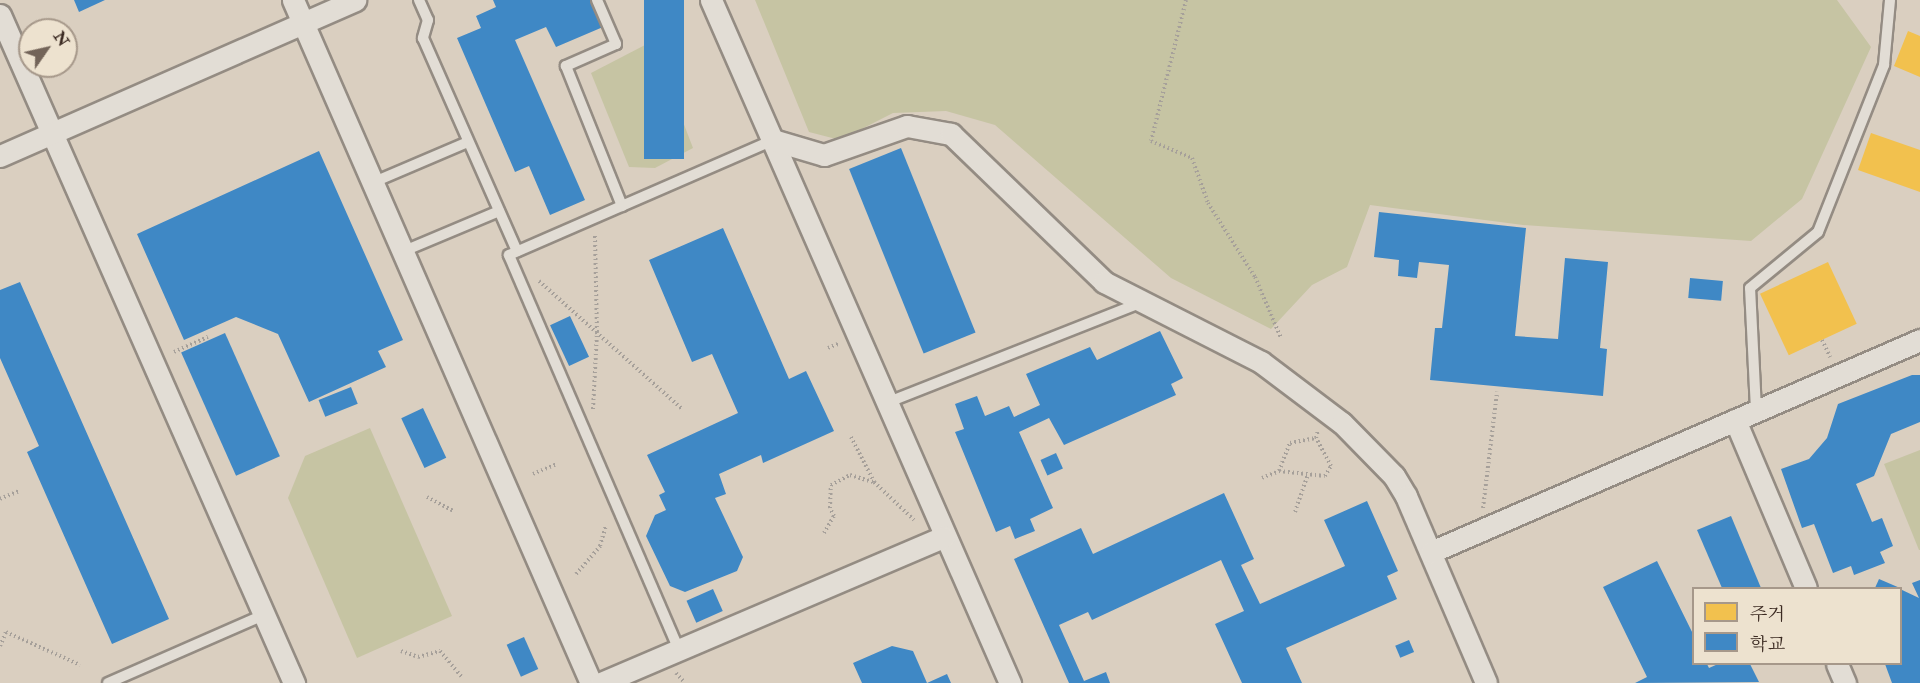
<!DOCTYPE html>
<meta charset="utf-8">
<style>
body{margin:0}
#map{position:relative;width:1920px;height:683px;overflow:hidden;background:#dacfc0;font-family:"IM FELL Double Pica","Noto Serif KR",serif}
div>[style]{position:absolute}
.green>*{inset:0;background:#c6c4a3}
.homes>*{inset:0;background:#f2c14e;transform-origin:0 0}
.schools>*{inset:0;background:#3f88c5;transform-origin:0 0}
.path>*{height:4px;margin-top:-2px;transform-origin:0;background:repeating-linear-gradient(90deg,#a6a09a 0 1.5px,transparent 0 4.5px)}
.roads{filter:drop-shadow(2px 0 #948c83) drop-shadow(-2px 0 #948c83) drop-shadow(0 2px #948c83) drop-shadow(0 -2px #948c83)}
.lane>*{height:10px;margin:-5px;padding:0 5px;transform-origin:5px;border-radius:5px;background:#e2ddd5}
.street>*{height:21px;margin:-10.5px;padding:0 10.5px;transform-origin:10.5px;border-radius:10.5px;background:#e2ddd5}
span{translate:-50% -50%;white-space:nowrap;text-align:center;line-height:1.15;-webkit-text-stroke:6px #ede2cf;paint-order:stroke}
.legend{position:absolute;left:1692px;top:587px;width:210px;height:78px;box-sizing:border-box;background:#ede2cf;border:2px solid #a6988a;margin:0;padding:8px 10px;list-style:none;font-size:18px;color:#3b2a22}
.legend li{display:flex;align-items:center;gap:12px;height:30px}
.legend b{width:30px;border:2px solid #a6988a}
.north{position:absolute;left:18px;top:18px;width:60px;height:60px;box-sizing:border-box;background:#ede2cf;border:2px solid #a6988a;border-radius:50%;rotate:56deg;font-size:16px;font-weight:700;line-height:24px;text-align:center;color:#3b2a22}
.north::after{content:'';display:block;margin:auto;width:21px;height:27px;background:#736459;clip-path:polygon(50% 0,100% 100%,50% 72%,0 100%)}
</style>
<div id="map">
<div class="green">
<i style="clip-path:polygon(755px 0,1837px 0,1871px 47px,1802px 199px,1751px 241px,1523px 225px,1370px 205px,1347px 267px,1312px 285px,1271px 329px,1171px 278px,995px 125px,946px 111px,893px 113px,840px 140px,809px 132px)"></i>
<i style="clip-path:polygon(645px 45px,659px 59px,693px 148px,655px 168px,629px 167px,591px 73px)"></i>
<i style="clip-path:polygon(370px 428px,452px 616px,357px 658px,288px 498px,305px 456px)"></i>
<i style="clip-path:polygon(1920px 450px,1920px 550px,1919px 550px,1884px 464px)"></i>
</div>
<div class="homes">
<i style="clip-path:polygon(1908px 31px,1920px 36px,1920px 77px,1894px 66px)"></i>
<i style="clip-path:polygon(1871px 133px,1920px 150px,1920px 192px,1858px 170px)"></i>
<i style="left:1828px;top:262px;width:68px;height:75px;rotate:65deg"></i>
</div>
<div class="schools">
<i style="clip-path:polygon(74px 0,105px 0,79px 12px)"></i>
<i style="clip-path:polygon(493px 0,591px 0,603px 27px,556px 47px,546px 27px,515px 40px,585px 200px,550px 215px,529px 166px,515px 172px,457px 38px,481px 28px,476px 16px,496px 7px)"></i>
<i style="left:644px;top:0;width:40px;height:159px"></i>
<i style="left:901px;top:148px;width:199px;height:56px;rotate:68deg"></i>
<i style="clip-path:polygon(319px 151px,403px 340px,378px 351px,386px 367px,309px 402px,278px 334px,236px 317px,184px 340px,137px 234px)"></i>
<i style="clip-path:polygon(1379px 212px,1526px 228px,1515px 336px,1558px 339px,1565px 258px,1608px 262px,1600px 348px,1607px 349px,1603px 396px,1430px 380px,1435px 328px,1442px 328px,1449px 265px,1419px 262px,1417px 278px,1398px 276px,1399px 260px,1374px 257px)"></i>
<i style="clip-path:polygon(723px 228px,789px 379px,806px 371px,834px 431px,763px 463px,761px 455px,719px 474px,726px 494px,715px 498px,743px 557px,737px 571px,685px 592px,670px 586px,646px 536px,655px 515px,666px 510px,659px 495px,665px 492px,647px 455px,738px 413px,712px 354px,692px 362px,649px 260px)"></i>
<i style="left:1690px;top:278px;width:33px;height:20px;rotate:5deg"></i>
<i style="clip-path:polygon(20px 282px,169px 619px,112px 644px,27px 452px,39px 446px,0 358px,0 290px)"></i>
<i style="left:570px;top:316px;width:45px;height:22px;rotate:65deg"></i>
<i style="clip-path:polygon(1160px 331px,1183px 378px,1171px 384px,1176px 395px,1064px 445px,1049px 418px,1019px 432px,1053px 508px,1030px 519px,1035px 531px,1015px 539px,1010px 526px,996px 532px,955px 432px,964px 429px,955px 404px,977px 396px,985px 416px,1009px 406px,1014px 417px,1040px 405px,1026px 374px,1090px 347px,1097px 360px)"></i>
<i style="left:225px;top:333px;width:135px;height:48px;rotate:66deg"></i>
<i style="clip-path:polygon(1912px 375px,1920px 375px,1920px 422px,1891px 434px,1874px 476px,1856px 484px,1872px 522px,1882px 518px,1893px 546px,1880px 552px,1885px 563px,1854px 575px,1851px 566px,1833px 573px,1814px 524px,1802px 528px,1781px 469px,1809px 459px,1827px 438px,1838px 404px)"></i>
<i style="left:351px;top:387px;width:18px;height:35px;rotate:68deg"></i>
<i style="left:423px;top:408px;width:55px;height:24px;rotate:65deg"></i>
<i style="left:1056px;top:453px;width:17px;height:17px;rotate:66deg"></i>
<i style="clip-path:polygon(1224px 493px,1254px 559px,1241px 565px,1260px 604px,1345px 566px,1324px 520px,1367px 501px,1398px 571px,1387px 576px,1397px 599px,1286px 648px,1302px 683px,1242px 683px,1215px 624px,1244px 611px,1221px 560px,1092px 620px,1088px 612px,1059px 625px,1084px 681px,1106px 672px,1110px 683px,1069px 683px,1014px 559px,1081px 528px,1093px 554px)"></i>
<i style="clip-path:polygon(1731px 516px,1761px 588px,1722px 588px,1697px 530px)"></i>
<i style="clip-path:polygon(1657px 561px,1694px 636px,1694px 664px,1707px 664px,1709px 668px,1718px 664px,1750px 664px,1759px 682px,1635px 683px,1647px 677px,1603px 587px)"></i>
<i style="clip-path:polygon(1879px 579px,1900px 588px,1875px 588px)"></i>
<i style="clip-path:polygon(1920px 580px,1920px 683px,1892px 683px,1885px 664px,1900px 664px,1900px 589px,1919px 598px,1912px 583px)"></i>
<i style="left:713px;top:589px;width:24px;height:29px;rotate:66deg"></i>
<i style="left:524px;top:637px;width:35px;height:19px;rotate:66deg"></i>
<i style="left:1409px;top:640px;width:13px;height:15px;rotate:67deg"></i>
<i style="clip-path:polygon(892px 646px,913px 651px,927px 683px,947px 674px,951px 683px,862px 683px,853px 663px)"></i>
</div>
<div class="path">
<i style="left:1186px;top:0;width:145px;rotate:103.9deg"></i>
<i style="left:1151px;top:141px;width:44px;rotate:22.5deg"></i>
<i style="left:1192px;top:158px;width:48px;rotate:70.4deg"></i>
<i style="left:1208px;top:203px;width:88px;rotate:57.6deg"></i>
<i style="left:1255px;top:277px;width:66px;rotate:66.9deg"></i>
<i style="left:539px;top:281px;width:192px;rotate:41.8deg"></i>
<i style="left:1822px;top:340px;width:19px;rotate:65deg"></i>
<i style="left:828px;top:348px;width:11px;rotate:-22deg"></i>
<i style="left:174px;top:352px;width:37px;rotate:-24deg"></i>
<i style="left:593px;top:409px;width:77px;rotate:-87deg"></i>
<i style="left:597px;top:332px;width:99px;rotate:-91.2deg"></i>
<i style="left:851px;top:437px;width:51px;rotate:62.9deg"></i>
<i style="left:874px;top:482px;width:55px;rotate:43.5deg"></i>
<i style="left:1279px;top:471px;width:30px;rotate:-69deg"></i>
<i style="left:1290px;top:443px;width:26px;rotate:-11deg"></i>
<i style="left:533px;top:474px;width:25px;rotate:-23deg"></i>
<i style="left:1262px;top:478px;width:18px;rotate:-22deg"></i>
<i style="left:1279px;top:471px;width:46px;rotate:6.2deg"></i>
<i style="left:1325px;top:476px;width:12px;rotate:-59deg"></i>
<i style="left:1331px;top:466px;width:32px;rotate:-118deg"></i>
<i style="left:1316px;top:438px;width:8px;rotate:-76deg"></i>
<i style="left:427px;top:497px;width:30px;rotate:28deg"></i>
<i style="left:0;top:499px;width:21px;rotate:-23deg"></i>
<i style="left:1483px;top:508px;width:117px;rotate:-83.1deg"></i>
<i style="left:1295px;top:512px;width:40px;rotate:-71.1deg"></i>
<i style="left:824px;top:533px;width:20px;rotate:-60deg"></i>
<i style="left:834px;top:516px;width:9px;rotate:-117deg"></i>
<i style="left:830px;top:508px;width:23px;rotate:-88deg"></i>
<i style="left:831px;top:485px;width:21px;rotate:-28deg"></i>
<i style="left:850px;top:475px;width:24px;rotate:17deg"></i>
<i style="left:576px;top:574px;width:37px;rotate:-49deg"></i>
<i style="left:600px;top:546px;width:22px;rotate:-74deg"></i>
<i style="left:0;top:646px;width:15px;rotate:-67deg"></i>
<i style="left:6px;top:632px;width:81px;rotate:24deg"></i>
<i style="left:401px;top:651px;width:18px;rotate:19deg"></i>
<i style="left:418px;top:657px;width:23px;rotate:-15deg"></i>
<i style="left:440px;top:651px;width:35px;rotate:50deg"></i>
<i style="left:676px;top:673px;width:13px;rotate:48deg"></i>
</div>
<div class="roads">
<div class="lane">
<i style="left:419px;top:0;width:22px;rotate:66deg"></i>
<i style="left:428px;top:20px;width:19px;rotate:106deg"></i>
<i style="left:423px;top:38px;width:233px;rotate:66.2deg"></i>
<i style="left:597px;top:0;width:48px;rotate:66.6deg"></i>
<i style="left:616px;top:44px;width:55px;rotate:156.3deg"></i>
<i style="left:566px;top:66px;width:151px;rotate:68.2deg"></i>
<i style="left:374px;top:182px;width:102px;rotate:-23.1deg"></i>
<i style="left:404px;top:251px;width:103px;rotate:-22.8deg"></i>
<i style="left:886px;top:403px;width:275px;rotate:-21.5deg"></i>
<i style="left:1756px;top:410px;width:122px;rotate:-92.8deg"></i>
<i style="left:1750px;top:288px;width:88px;rotate:-39.5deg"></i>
<i style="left:1818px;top:232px;width:180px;rotate:-68.4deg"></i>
<i style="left:1884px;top:65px;width:65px;rotate:-84.7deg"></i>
<i style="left:679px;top:650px;width:430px;rotate:-113.3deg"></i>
<i style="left:509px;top:255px;width:288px;rotate:-23.5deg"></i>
<i style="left:108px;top:683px;width:170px;rotate:-23.6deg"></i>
</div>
<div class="street">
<i style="left:293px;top:0;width:745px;rotate:66.43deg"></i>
<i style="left:711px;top:0;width:746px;rotate:66.36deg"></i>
<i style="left:0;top:15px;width:730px;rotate:66.24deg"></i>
<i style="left:773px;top:140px;width:53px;rotate:16.4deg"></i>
<i style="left:824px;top:155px;width:88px;rotate:-19.3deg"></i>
<i style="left:907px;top:126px;width:45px;rotate:10.3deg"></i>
<i style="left:951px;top:134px;width:213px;rotate:44deg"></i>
<i style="left:1104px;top:282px;width:176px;rotate:27deg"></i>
<i style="left:1261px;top:362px;width:101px;rotate:37deg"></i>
<i style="left:1342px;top:423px;width:74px;rotate:45.5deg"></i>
<i style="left:1394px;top:476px;width:23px;rotate:59deg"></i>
<i style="left:1406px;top:496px;width:203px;rotate:66.8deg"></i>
<i style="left:0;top:156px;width:388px;rotate:-23.7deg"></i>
<i style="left:1735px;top:420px;width:182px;rotate:67.1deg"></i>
<i style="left:1431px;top:552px;width:533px;rotate:-23.44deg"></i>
<i style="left:1837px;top:664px;width:21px;rotate:67deg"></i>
<i style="left:601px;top:683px;width:372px;rotate:-23.1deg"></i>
</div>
</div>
<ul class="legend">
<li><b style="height:16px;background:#f2c14e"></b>주거</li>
<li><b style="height:16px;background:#3f88c5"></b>학교</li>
</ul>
<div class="north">N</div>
</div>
